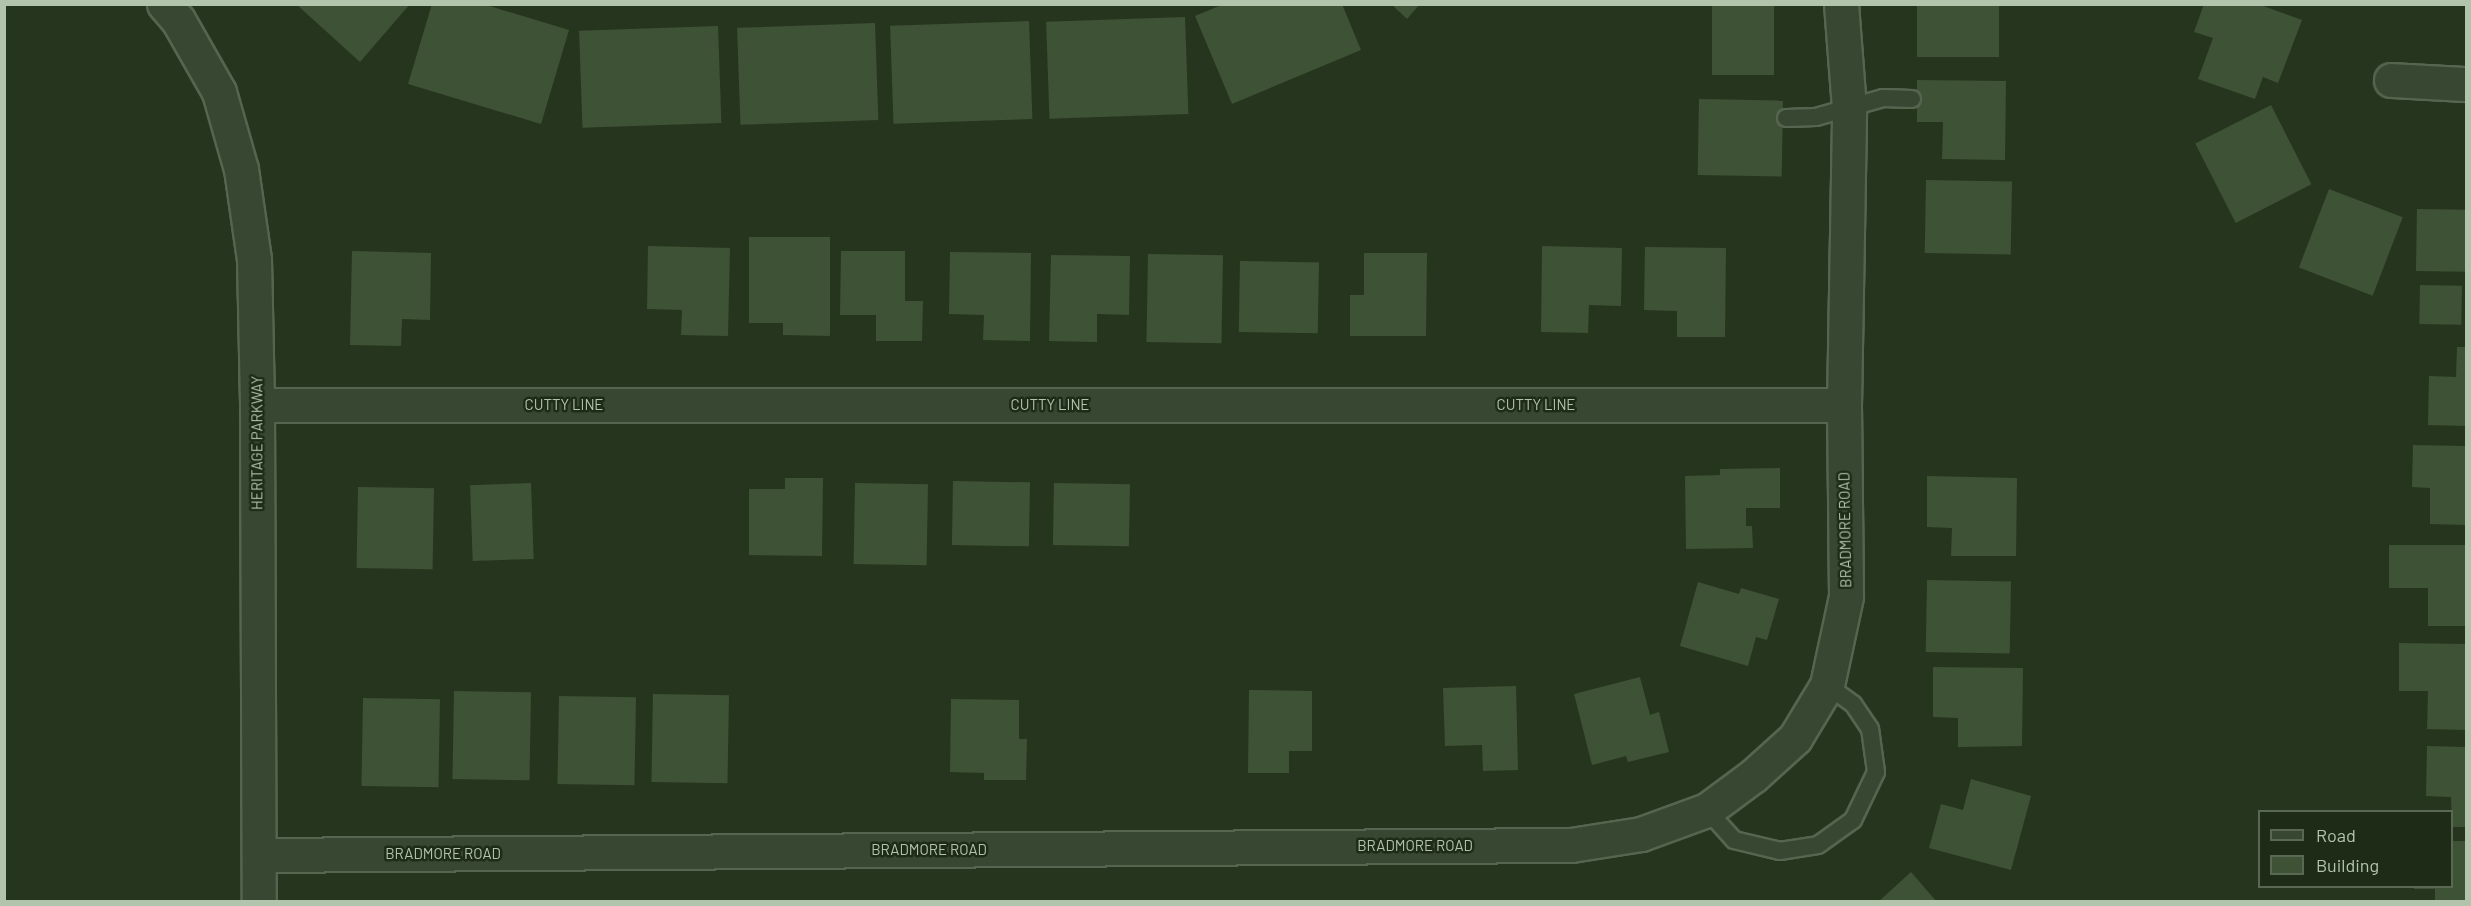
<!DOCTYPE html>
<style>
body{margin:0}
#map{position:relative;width:2471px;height:906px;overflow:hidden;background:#26361e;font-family:Barlow,sans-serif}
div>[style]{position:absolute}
.building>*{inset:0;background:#3e5235;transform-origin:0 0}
.roads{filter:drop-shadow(2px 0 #55654f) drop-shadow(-2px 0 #55654f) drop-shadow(0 2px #55654f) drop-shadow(0 -2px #55654f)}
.service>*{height:16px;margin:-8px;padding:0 8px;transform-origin:8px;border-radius:8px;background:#384732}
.minor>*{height:33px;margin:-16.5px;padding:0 16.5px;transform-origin:16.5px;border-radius:16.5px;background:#384732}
span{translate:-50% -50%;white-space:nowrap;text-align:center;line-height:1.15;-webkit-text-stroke:5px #1d2b17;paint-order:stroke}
.street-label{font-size:15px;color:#b2c4ab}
.frame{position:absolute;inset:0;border:6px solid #b2c4ab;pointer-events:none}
.legend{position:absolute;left:2258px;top:810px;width:195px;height:78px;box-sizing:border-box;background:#1d2b17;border:2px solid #596852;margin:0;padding:8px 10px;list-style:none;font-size:18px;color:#b2c4ab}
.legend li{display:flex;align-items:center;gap:12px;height:30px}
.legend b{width:30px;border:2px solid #596852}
</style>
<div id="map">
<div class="building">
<i style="clip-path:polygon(296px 4px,410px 4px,360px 62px)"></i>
<i style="clip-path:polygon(432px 4px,483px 4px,569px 30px,541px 124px,408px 84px)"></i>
<i style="clip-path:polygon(1224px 4px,1342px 4px,1361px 50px,1232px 104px,1195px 16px)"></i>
<i style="clip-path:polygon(1391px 4px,1420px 4px,1407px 19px)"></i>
<i style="left:1712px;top:4px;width:62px;height:71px"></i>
<i style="left:1917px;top:4px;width:82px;height:53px"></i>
<i style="clip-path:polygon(2204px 4px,2258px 4px,2302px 20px,2278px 83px,2263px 77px,2255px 99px,2198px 79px,2213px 38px,2194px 32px)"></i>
<i style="left:1185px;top:17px;width:97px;height:139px;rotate:88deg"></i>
<i style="left:1029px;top:21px;width:98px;height:139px;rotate:88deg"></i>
<i style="left:875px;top:23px;width:97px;height:138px;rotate:88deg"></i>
<i style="left:718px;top:26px;width:97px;height:139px;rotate:88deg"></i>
<i style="clip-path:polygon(1917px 80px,2006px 81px,2005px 160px,1942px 159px,1943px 122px,1917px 122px)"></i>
<i style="left:1699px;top:99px;width:84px;height:76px;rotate:1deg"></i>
<i style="left:2271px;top:105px;width:89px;height:85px;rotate:63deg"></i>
<i style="left:1926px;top:180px;width:86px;height:73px;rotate:1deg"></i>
<i style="left:2329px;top:189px;width:79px;height:84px;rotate:21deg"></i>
<i style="left:2417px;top:209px;width:49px;height:62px;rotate:1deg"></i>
<i style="clip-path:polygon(749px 237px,830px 237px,830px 336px,783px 335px,783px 323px,749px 323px)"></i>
<i style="clip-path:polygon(648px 246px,730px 248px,728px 336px,681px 335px,682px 310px,647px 309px)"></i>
<i style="clip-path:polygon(1542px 246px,1622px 248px,1621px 306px,1589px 305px,1588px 333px,1541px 332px)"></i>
<i style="clip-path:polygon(1645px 247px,1726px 248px,1725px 337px,1677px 337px,1677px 311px,1644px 310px)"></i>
<i style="clip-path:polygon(352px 251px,431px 253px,430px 320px,402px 319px,401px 346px,350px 345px)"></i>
<i style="clip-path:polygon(841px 251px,905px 251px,905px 301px,923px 301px,922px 341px,876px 341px,876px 315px,840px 315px)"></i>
<i style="clip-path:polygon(950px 252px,1031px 253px,1030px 341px,983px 340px,984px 315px,949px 314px)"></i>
<i style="clip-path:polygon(1364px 253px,1427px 253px,1426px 336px,1350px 336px,1350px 295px,1364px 295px)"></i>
<i style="left:1148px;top:254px;width:75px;height:88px;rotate:1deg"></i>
<i style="clip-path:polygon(1051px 255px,1130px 256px,1129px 315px,1097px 314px,1097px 342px,1049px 341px)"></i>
<i style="left:1240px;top:261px;width:79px;height:71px;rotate:1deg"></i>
<i style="left:2420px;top:285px;width:42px;height:39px;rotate:1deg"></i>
<i style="clip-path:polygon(2457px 347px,2466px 347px,2466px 426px,2428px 425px,2429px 376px,2456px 377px)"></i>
<i style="clip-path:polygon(2413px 445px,2466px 446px,2466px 525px,2430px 524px,2430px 488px,2412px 487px)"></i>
<i style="clip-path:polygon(1780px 468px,1780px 508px,1746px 508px,1746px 526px,1752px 526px,1753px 548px,1686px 549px,1685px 476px,1720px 475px,1720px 469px)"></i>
<i style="clip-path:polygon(1927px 476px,2017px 478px,2016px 556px,1951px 556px,1952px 528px,1927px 527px)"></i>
<i style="clip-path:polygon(785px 478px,823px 478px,822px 556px,749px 555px,749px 489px,785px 489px)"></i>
<i style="left:953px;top:481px;width:77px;height:64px;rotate:1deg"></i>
<i style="left:531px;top:483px;width:76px;height:61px;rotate:88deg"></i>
<i style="left:855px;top:483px;width:73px;height:81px;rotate:1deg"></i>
<i style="left:1054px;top:483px;width:76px;height:62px;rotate:1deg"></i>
<i style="left:358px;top:487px;width:76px;height:81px;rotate:1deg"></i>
<i style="clip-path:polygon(2389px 545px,2466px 545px,2466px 626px,2428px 626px,2428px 588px,2389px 588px)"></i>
<i style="left:1927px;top:580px;width:84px;height:72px;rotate:1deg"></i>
<i style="clip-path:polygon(1698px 582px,1739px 594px,1741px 588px,1779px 599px,1767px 640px,1756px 637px,1748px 666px,1680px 646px)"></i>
<i style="clip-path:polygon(2399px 643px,2466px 644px,2466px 730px,2427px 729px,2428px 691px,2399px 691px)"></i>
<i style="clip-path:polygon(1933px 667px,2023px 668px,2022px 746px,1958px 747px,1958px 718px,1933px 717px)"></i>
<i style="clip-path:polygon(1640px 677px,1650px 715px,1659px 712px,1669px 752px,1628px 762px,1626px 756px,1592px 765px,1574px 694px)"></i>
<i style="clip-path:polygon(1516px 686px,1518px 770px,1483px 771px,1482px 745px,1445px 746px,1443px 688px)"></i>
<i style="clip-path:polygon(1249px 690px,1312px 691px,1312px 751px,1289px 751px,1289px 773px,1248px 773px)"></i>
<i style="left:454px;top:691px;width:77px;height:88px;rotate:1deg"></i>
<i style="left:653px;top:694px;width:76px;height:88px;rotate:1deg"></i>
<i style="left:559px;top:696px;width:77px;height:88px;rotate:1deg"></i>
<i style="left:363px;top:698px;width:77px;height:88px;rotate:1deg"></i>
<i style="clip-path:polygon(951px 699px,1019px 700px,1019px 739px,1027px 739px,1026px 780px,984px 780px,984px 773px,950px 772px)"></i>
<i style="clip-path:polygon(2427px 746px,2466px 747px,2466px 827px,2452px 827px,2451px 797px,2426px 796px)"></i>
<i style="clip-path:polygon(1971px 779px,2031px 796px,2011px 870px,1929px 848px,1941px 804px,1963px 810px)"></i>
<i style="clip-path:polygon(2452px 841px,2466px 841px,2466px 902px,2435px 902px,2435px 889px,2414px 889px,2414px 886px,2452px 886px)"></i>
<i style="clip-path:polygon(1911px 872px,1937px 902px,1878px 902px)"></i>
</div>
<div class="roads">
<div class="service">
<i style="left:1786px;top:118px;width:30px;rotate:-2deg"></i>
<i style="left:1816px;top:117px;width:70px;rotate:-15.8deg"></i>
<i style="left:1883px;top:98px;width:29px;rotate:2deg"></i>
<i style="left:1707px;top:810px;width:40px;rotate:48deg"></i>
<i style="left:1734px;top:840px;width:47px;rotate:13.4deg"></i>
<i style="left:1780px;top:851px;width:38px;rotate:-9deg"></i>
<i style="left:1818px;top:845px;width:43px;rotate:-35.5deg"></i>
<i style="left:1853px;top:820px;width:53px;rotate:-64.4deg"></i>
<i style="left:1876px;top:772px;width:43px;rotate:-97.9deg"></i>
<i style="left:1870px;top:729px;width:30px;rotate:-124deg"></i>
<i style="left:1853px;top:704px;width:32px;rotate:-144deg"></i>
</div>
<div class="minor">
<i style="left:164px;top:4px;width:21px;rotate:49deg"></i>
<i style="left:178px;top:20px;width:83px;rotate:60.3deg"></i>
<i style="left:219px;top:92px;width:80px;rotate:74.1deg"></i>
<i style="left:241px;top:169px;width:91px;rotate:81.8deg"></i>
<i style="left:254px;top:259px;width:146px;rotate:88.8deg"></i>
<i style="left:257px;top:405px;width:497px;rotate:89.8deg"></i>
<i style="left:2391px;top:80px;width:75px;rotate:3.1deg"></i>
<i style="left:257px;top:405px;width:1587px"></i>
<i style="left:259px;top:855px;width:1312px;rotate:-0.44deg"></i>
<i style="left:1571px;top:845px;width:71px;rotate:-8.9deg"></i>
<i style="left:1641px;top:834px;width:70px;rotate:-20deg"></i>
<i style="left:1707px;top:810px;width:57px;rotate:-36.5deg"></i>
<i style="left:1753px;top:776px;width:57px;rotate:-42.1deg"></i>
<i style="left:1795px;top:738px;width:62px;rotate:-58.9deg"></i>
<i style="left:1827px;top:685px;width:91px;rotate:-77.9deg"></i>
<i style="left:1846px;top:596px;width:191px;rotate:-90.6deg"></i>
<i style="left:1844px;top:405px;width:297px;rotate:-89deg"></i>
<i style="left:1849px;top:108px;width:104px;rotate:-94.4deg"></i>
</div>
</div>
<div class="street-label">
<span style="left:564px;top:405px">CUTTY LINE</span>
<span style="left:1050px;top:405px">CUTTY LINE</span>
<span style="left:1536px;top:405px">CUTTY LINE</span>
<span style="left:257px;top:443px;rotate:-90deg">HERITAGE PARKWAY</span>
<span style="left:1845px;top:530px;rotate:-91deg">BRADMORE ROAD</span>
<span style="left:1415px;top:846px">BRADMORE ROAD</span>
<span style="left:929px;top:850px">BRADMORE ROAD</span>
<span style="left:443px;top:854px">BRADMORE ROAD</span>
</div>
<div class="frame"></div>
<ul class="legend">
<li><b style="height:8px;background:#384732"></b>Road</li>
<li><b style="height:16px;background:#3e5235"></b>Building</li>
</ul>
</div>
